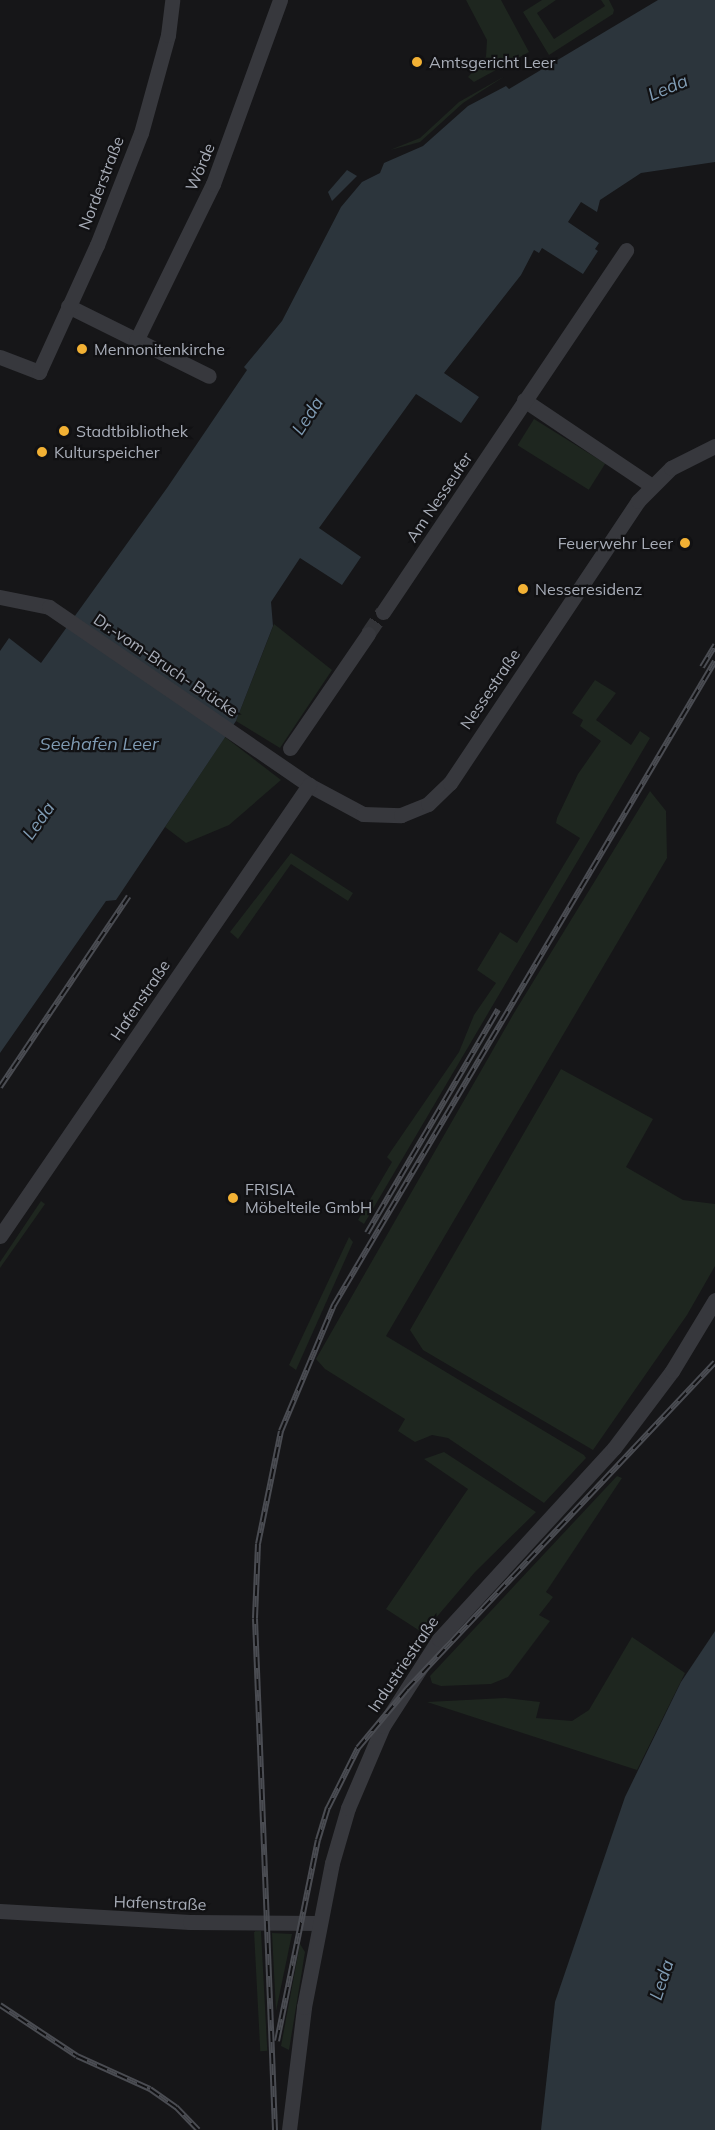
<!DOCTYPE html>
<meta charset="utf-8">
<style>
body{margin:0}
#map{position:relative;width:715px;height:2130px;overflow:hidden;background:#161618;font-family:Mulish,sans-serif}
div>[style]{position:absolute}
.green>*{inset:0;background:#1e261f;transform-origin:0 0}
.water>*{inset:0;background:#2c353c}
.street-tunnel>*{height:15px;margin-top:-7.5px;transform-origin:0;background:repeating-linear-gradient(90deg,#333438 0 15px,transparent 0 23px)}
.street>*{height:15px;margin:-7.5px;padding:0 7.5px;transform-origin:7.5px;border-radius:7.5px;background:#37383d}
.rail>*{height:6px;margin-top:-3px;transform-origin:0;background:repeating-linear-gradient(90deg,#111113 0 11px,#4a4c52 0 22px);box-sizing:border-box;border-block:2px solid #4a4c52}
.dots>*{width:16px;height:16px;translate:-50% -50%;box-sizing:border-box;border:3px solid #111113;border-radius:50%}
span{translate:-50% -50%;white-space:nowrap;text-align:center;line-height:1.15;-webkit-text-stroke:4.5px #111113;paint-order:stroke}
.poi-label{font-size:16px;color:#a8adb8}
.left{translate:0 -50%;text-align:left}
.right{translate:-100% -50%;text-align:right}
.street-label{font-size:16px;color:#a8adb8}
.water-label{font-size:18px;color:#7f9bb3;font-style:italic}
</style>
<div id="map">
<div class="green">
<i style="clip-path:polygon(466px 0,501px 0,529px 52px,474px 82px,468px 77px,486px 57px,487px 40px)"></i>
<i style="clip-path:polygon(542px 0,556px 0,537px 13px,554px 39px,605px 6px,601px 0,609px 0,614px 10px,613px 14px,549px 55px,523px 12px)"></i>
<i style="clip-path:polygon(505px 76px,463px 103px,420px 142px,390px 150px,420px 138px,459px 102px)"></i>
<i style="left:534px;top:419px;width:84px;height:31px;rotate:32deg"></i>
<i style="clip-path:polygon(274px 624px,332px 670px,280px 748px,236px 721px)"></i>
<i style="clip-path:polygon(595px 680px,616px 693px,596px 720px,631px 745px,640px 731px,650px 738px,364px 1224px,358px 1220px,392px 1162px,387px 1157px,459px 1052px,474px 1015px,496px 983px,477px 970px,500px 932px,517px 943px,580px 838px,556px 823px,557px 818px,578px 774px,601px 741px,580px 726px,583px 720px,572px 713px)"></i>
<i style="clip-path:polygon(225px 737px,281px 780px,229px 825px,186px 843px,165px 827px)"></i>
<i style="clip-path:polygon(650px 791px,666px 811px,667px 858px,386px 1336px,584px 1455px,586px 1458px,544px 1503px,448px 1438px,432px 1435px,415px 1442px,398px 1431px,405px 1419px,325px 1369px,316px 1359px,514px 1013px)"></i>
<i style="clip-path:polygon(291px 853px,353px 893px,348px 901px,291px 864px,238px 939px,230px 932px)"></i>
<i style="clip-path:polygon(561px 1069px,653px 1119px,626px 1167px,683px 1200px,715px 1204px,715px 1266px,687px 1315px,593px 1450px,423px 1350px,410px 1330px)"></i>
<i style="clip-path:polygon(41px 1201px,45px 1204px,0 1268px,0 1262px)"></i>
<i style="clip-path:polygon(349px 1237px,353px 1242px,296px 1370px,289px 1365px)"></i>
<i style="clip-path:polygon(444px 1452px,536px 1512px,475px 1572px,423px 1633px,386px 1609px,468px 1489px,424px 1459px)"></i>
<i style="clip-path:polygon(617px 1476px,622px 1478px,546px 1592px,553px 1597px,539px 1615px,550px 1621px,508px 1677px,491px 1684px,441px 1686px,432px 1683px,430px 1676px)"></i>
<i style="clip-path:polygon(632px 1637px,685px 1673px,637px 1770px,427px 1702px,505px 1698px,540px 1702px,536px 1718px,572px 1721px,589px 1710px)"></i>
<i style="left:261px;top:1931px;width:120px;height:7px;rotate:87deg"></i>
<i style="clip-path:polygon(272px 1933px,292px 1934px,276px 2011px)"></i>
<i style="clip-path:polygon(300px 1944px,305px 1952px,289px 2050px,281px 2046px)"></i>
</div>
<div class="water">
<i style="clip-path:polygon(658px 0,715px 0,715px 162px,641px 173px,600px 200px,597px 212px,581px 202px,568px 222px,599px 243px,595px 249px,598px 251px,583px 274px,542px 248px,539px 253px,534px 250px,521px 275px,444px 373px,479px 397px,461px 423px,416px 394px,319px 528px,361px 557px,342px 585px,300px 558px,271px 602px,273px 626px,236px 721px,116px 900px,106px 901px,0 1053px,0 651px,9px 638px,41px 663px,167px 488px,247px 370px,244px 367px,282px 321px,341px 207px,362px 182px,380px 173px,384px 163px,423px 146px,468px 106px,506px 86px,509px 89px)"></i>
<i style="clip-path:polygon(347px 170px,357px 176px,332px 201px,328px 192px)"></i>
<i style="clip-path:polygon(715px 1631px,715px 2130px,541px 2130px,555px 2002px,625px 1797px,681px 1682px)"></i>
</div>
<div class="street-tunnel">
<i style="left:368px;top:634px;width:27px;rotate:-56deg"></i>
</div>
<div class="street">
<i style="left:68px;top:306px;width:157px;rotate:26.4deg"></i>
<i style="left:136px;top:341px;width:175px;rotate:-63.9deg"></i>
<i style="left:213px;top:184px;width:196px;rotate:-70deg"></i>
<i style="left:0;top:357px;width:42px;rotate:21deg"></i>
<i style="left:39px;top:372px;width:140px;rotate:-65.5deg"></i>
<i style="left:97px;top:245px;width:120px;rotate:-68.6deg"></i>
<i style="left:141px;top:133px;width:102px;rotate:-74.6deg"></i>
<i style="left:168px;top:35px;width:35px;rotate:-83deg"></i>
<i style="left:524px;top:400px;width:154px;rotate:33.9deg"></i>
<i style="left:0;top:597px;width:50px;rotate:11.5deg"></i>
<i style="left:49px;top:607px;width:315px;rotate:34.4deg"></i>
<i style="left:309px;top:785px;width:61px;rotate:28.2deg"></i>
<i style="left:363px;top:814px;width:38px;rotate:2deg"></i>
<i style="left:401px;top:815px;width:29px;rotate:-22deg"></i>
<i style="left:428px;top:804px;width:30px;rotate:-44deg"></i>
<i style="left:450px;top:783px;width:339px;rotate:-56.3deg"></i>
<i style="left:638px;top:501px;width:47px;rotate:-45deg"></i>
<i style="left:671px;top:468px;width:49px;rotate:-26.6deg"></i>
<i style="left:383px;top:612px;width:436px;rotate:-56.1deg"></i>
<i style="left:290px;top:748px;width:138px;rotate:-55.6deg"></i>
<i style="left:0;top:1236px;width:547px;rotate:-55.58deg"></i>
<i style="left:0;top:1911px;width:190px;rotate:3.3deg"></i>
<i style="left:190px;top:1922px;width:129px;rotate:0.4deg"></i>
<i style="left:289px;top:2130px;width:124px;rotate:-83deg"></i>
<i style="left:304px;top:2007px;width:147px;rotate:-79deg"></i>
<i style="left:332px;top:1863px;width:57px;rotate:-73.8deg"></i>
<i style="left:348px;top:1808px;width:89px;rotate:-66.9deg"></i>
<i style="left:383px;top:1726px;width:103px;rotate:-57.2deg"></i>
<i style="left:439px;top:1639px;width:259px;rotate:-47.5deg"></i>
<i style="left:614px;top:1448px;width:96px;rotate:-53deg"></i>
<i style="left:672px;top:1371px;width:83px;rotate:-58.8deg"></i>
</div>
<div class="rail">
<i style="left:702px;top:667px;width:26px;rotate:-59deg"></i>
<i style="left:0;top:1087px;width:230px;rotate:-56deg"></i>
<i style="left:367px;top:1233px;width:259px;rotate:-59.6deg"></i>
<i style="left:0;top:2005px;width:92px;rotate:33.5deg"></i>
<i style="left:77px;top:2056px;width:80px;rotate:24.3deg"></i>
<i style="left:150px;top:2089px;width:32px;rotate:35deg"></i>
<i style="left:176px;top:2107px;width:32px;rotate:46deg"></i>
<i style="left:277px;top:2041px;width:205px;rotate:-78.5deg"></i>
<i style="left:318px;top:1840px;width:34px;rotate:-73deg"></i>
<i style="left:328px;top:1808px;width:67px;rotate:-63.4deg"></i>
<i style="left:358px;top:1748px;width:77px;rotate:-50.3deg"></i>
<i style="left:407px;top:1689px;width:449px;rotate:-46.7deg"></i>
<i style="left:275px;top:2130px;width:512px;rotate:-92.24deg"></i>
<i style="left:255px;top:1618px;width:74px;rotate:-87.7deg"></i>
<i style="left:258px;top:1544px;width:115px;rotate:-78.5deg"></i>
<i style="left:281px;top:1431px;width:137px;rotate:-67.2deg"></i>
<i style="left:334px;top:1305px;width:748px;rotate:-59.39deg"></i>
</div>
<div class="dots">
<i style="left:417px;top:62px;background:#f2b134"></i>
<i style="left:82px;top:349px;background:#f2b134"></i>
<i style="left:64px;top:431px;background:#f2b134"></i>
<i style="left:42px;top:452px;background:#f2b134"></i>
<i style="left:685px;top:543px;background:#f2b134"></i>
<i style="left:523px;top:589px;background:#f2b134"></i>
<i style="left:233px;top:1198px;background:#f2b134"></i>
</div>
<div class="poi-label">
<span class="left" style="left:429px;top:62px">Amtsgericht Leer</span>
<span class="left" style="left:94px;top:349px">Mennonitenkirche</span>
<span class="left" style="left:76px;top:431px">Stadtbibliothek</span>
<span class="left" style="left:54px;top:452px">Kulturspeicher</span>
<span class="right" style="left:673px;top:543px">Feuerwehr Leer</span>
<span class="left" style="left:535px;top:589px">Nesseresidenz</span>
<span class="left" style="left:245px;top:1198px">FRISIA<br>Möbelteile GmbH</span>
</div>
<div class="street-label">
<span style="left:200px;top:167px;rotate:-67deg">Wörde</span>
<span style="left:101px;top:183px;rotate:-69deg">Norderstraße</span>
<span style="left:439px;top:497px;rotate:-56deg">Am Nesseufer</span>
<span style="left:166px;top:665px;rotate:34deg">Dr.-vom-Bruch- Brücke</span>
<span style="left:490px;top:689px;rotate:-56deg">Nessestraße</span>
<span style="left:140px;top:1000px;rotate:-56deg">Hafenstraße</span>
<span style="left:403px;top:1664px;rotate:-56deg">Industriestraße</span>
<span style="left:160px;top:1903px;rotate:2deg">Hafenstraße</span>
</div>
<div class="water-label">
<span style="left:668px;top:88px;rotate:-23deg">Leda</span>
<span style="left:308px;top:416px;rotate:-57deg">Leda</span>
<span style="left:99px;top:744px">Seehafen Leer</span>
<span style="left:39px;top:821px;rotate:-55deg">Leda</span>
<span style="left:662px;top:1980px;rotate:-72deg">Leda</span>
</div>
</div>
